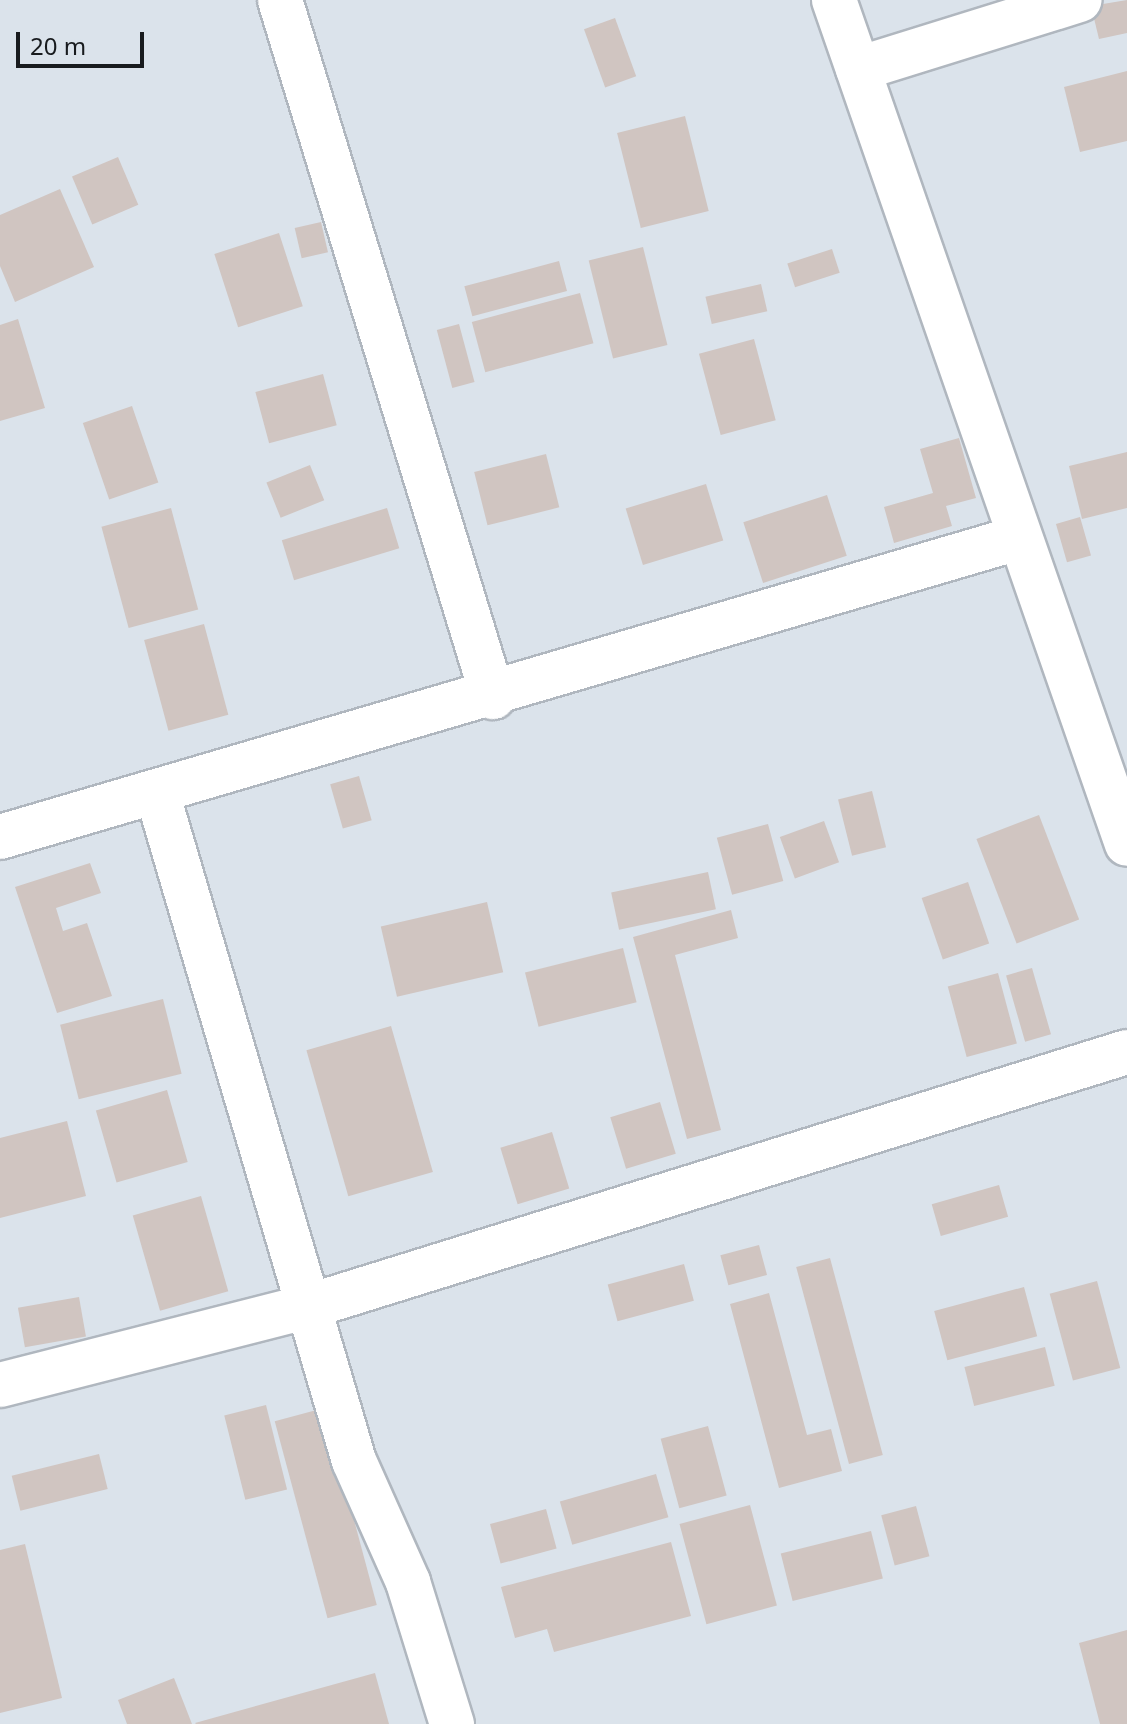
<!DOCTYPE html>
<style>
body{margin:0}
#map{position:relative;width:1127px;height:1724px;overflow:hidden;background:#dbe3eb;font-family:"Noto Sans",sans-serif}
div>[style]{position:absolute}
.building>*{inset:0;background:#d0c5c1;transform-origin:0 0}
.roads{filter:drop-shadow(2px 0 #b0b7bf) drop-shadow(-2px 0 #b0b7bf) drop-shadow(0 2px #b0b7bf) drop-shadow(0 -2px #b0b7bf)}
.minor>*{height:44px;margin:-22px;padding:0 22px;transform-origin:22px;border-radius:22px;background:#fff}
span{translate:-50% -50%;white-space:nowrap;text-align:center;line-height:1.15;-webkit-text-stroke:6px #dbe3eb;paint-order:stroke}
.scale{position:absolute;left:16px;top:32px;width:128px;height:36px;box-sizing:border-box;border:4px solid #181b1e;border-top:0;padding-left:10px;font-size:24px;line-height:28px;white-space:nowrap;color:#181b1e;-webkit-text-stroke:6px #dbe3eb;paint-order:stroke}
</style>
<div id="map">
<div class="building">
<i style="clip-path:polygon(1127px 0,1127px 33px,1099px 39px,1091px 6px)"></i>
<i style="left:615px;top:18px;width:62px;height:33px;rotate:70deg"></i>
<i style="clip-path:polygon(1127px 71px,1127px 141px,1080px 152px,1064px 87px)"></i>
<i style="left:685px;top:116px;width:98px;height:70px;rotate:76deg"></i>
<i style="left:118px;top:157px;width:52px;height:50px;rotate:67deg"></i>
<i style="clip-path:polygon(60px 189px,94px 267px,15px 302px,0 266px,0 215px)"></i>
<i style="left:321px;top:222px;width:31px;height:27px;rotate:77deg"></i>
<i style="left:279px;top:233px;width:77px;height:68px;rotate:72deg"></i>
<i style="left:643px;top:247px;width:101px;height:56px;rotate:76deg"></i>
<i style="left:832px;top:249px;width:25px;height:47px;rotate:72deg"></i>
<i style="left:559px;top:261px;width:31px;height:98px;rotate:75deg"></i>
<i style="left:761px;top:284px;width:28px;height:57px;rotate:77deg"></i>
<i style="left:580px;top:293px;width:52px;height:112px;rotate:75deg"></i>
<i style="clip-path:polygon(18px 319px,45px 408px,0 421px,0 325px)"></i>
<i style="left:459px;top:324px;width:60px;height:23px;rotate:75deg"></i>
<i style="left:754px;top:339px;width:84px;height:57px;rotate:75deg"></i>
<i style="left:323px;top:374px;width:53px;height:70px;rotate:75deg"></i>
<i style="left:132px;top:406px;width:81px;height:52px;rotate:71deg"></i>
<i style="clip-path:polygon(959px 438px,976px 498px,946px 506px,952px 526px,894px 543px,884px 507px,933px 493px,920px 449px)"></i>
<i style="clip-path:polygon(1127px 452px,1127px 508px,1082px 519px,1069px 466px)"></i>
<i style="left:546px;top:454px;width:55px;height:74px;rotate:76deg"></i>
<i style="left:310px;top:465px;width:38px;height:47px;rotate:68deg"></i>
<i style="left:706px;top:484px;width:59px;height:84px;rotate:73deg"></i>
<i style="left:827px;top:495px;width:64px;height:88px;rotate:72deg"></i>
<i style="left:171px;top:508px;width:105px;height:72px;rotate:75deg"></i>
<i style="left:387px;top:508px;width:42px;height:110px;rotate:73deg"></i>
<i style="left:1080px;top:517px;width:40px;height:25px;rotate:74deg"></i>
<i style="left:204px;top:624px;width:94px;height:62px;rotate:75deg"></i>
<i style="left:359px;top:776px;width:46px;height:30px;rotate:74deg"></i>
<i style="left:872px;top:791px;width:58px;height:35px;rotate:76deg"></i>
<i style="left:1039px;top:815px;width:112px;height:67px;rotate:69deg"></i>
<i style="left:824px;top:821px;width:44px;height:47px;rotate:70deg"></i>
<i style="left:768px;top:824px;width:59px;height:53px;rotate:75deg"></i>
<i style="clip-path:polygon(90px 863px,101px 893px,56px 908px,63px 931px,87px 923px,112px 996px,57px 1013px,15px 887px)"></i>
<i style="left:708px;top:872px;width:38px;height:99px;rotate:78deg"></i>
<i style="left:968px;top:882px;width:65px;height:49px;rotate:71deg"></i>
<i style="left:487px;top:902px;width:72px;height:109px;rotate:77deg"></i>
<i style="clip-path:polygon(731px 910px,738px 938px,675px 955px,721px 1130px,687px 1139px,633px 937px)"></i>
<i style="left:623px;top:948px;width:56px;height:101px;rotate:76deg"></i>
<i style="left:1032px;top:968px;width:69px;height:27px;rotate:74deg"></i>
<i style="left:998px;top:973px;width:73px;height:52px;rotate:75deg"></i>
<i style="left:163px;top:999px;width:77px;height:106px;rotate:76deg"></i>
<i style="left:391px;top:1026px;width:152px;height:88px;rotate:74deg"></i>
<i style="left:167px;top:1090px;width:75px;height:74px;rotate:74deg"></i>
<i style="left:660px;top:1102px;width:54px;height:52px;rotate:73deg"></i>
<i style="clip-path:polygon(67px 1121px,86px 1196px,0 1218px,0 1138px)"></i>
<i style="left:552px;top:1132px;width:59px;height:54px;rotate:73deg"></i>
<i style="left:999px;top:1185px;width:33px;height:70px;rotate:74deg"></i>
<i style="left:201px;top:1196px;width:99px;height:71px;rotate:74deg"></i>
<i style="left:759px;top:1245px;width:31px;height:40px;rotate:75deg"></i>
<i style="left:830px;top:1258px;width:204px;height:35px;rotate:75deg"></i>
<i style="left:684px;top:1264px;width:38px;height:79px;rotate:75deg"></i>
<i style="left:1097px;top:1281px;width:90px;height:49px;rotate:75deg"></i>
<i style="left:1024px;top:1287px;width:51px;height:93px;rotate:75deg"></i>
<i style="clip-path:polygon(769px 1293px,807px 1435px,831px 1429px,842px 1471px,779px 1488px,730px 1304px)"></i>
<i style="left:79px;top:1297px;width:40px;height:62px;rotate:80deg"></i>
<i style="left:1045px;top:1347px;width:40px;height:83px;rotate:76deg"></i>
<i style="left:266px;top:1405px;width:87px;height:43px;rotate:76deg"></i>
<i style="left:324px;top:1408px;width:204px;height:51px;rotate:75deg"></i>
<i style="left:708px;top:1426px;width:72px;height:49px;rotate:75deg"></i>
<i style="left:99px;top:1454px;width:36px;height:90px;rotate:76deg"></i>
<i style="left:656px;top:1474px;width:45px;height:100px;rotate:74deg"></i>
<i style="left:750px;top:1505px;width:104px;height:73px;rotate:75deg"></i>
<i style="left:916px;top:1506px;width:52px;height:36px;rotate:75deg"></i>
<i style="left:546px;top:1509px;width:41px;height:58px;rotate:75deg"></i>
<i style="left:871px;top:1531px;width:49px;height:93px;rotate:76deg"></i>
<i style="clip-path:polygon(671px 1542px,691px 1616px,554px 1652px,547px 1629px,515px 1638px,501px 1587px)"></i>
<i style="clip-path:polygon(25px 1544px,62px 1698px,0 1713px,0 1550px)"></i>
<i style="clip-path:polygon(1127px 1630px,1127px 1724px,1100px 1724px,1079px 1643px)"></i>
<i style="clip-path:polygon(375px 1673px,389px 1724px,196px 1724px,195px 1723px)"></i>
<i style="clip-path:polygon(174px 1678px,192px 1724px,127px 1724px,118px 1700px)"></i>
</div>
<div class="roads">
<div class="minor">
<i style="left:280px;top:0;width:729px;rotate:73.01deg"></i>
<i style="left:834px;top:0;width:893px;rotate:70.86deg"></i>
<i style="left:858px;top:69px;width:232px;rotate:-17.3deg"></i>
<i style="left:158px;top:796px;width:693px;rotate:73.58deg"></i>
<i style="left:354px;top:1461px;width:133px;rotate:65.9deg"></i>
<i style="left:408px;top:1582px;width:149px;rotate:72.8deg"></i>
<i style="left:0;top:837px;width:1061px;rotate:-16.37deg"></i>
<i style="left:0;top:1385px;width:323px;rotate:-14.3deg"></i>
<i style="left:313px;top:1305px;width:852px;rotate:-17.27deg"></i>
</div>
</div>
<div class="scale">20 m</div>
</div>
